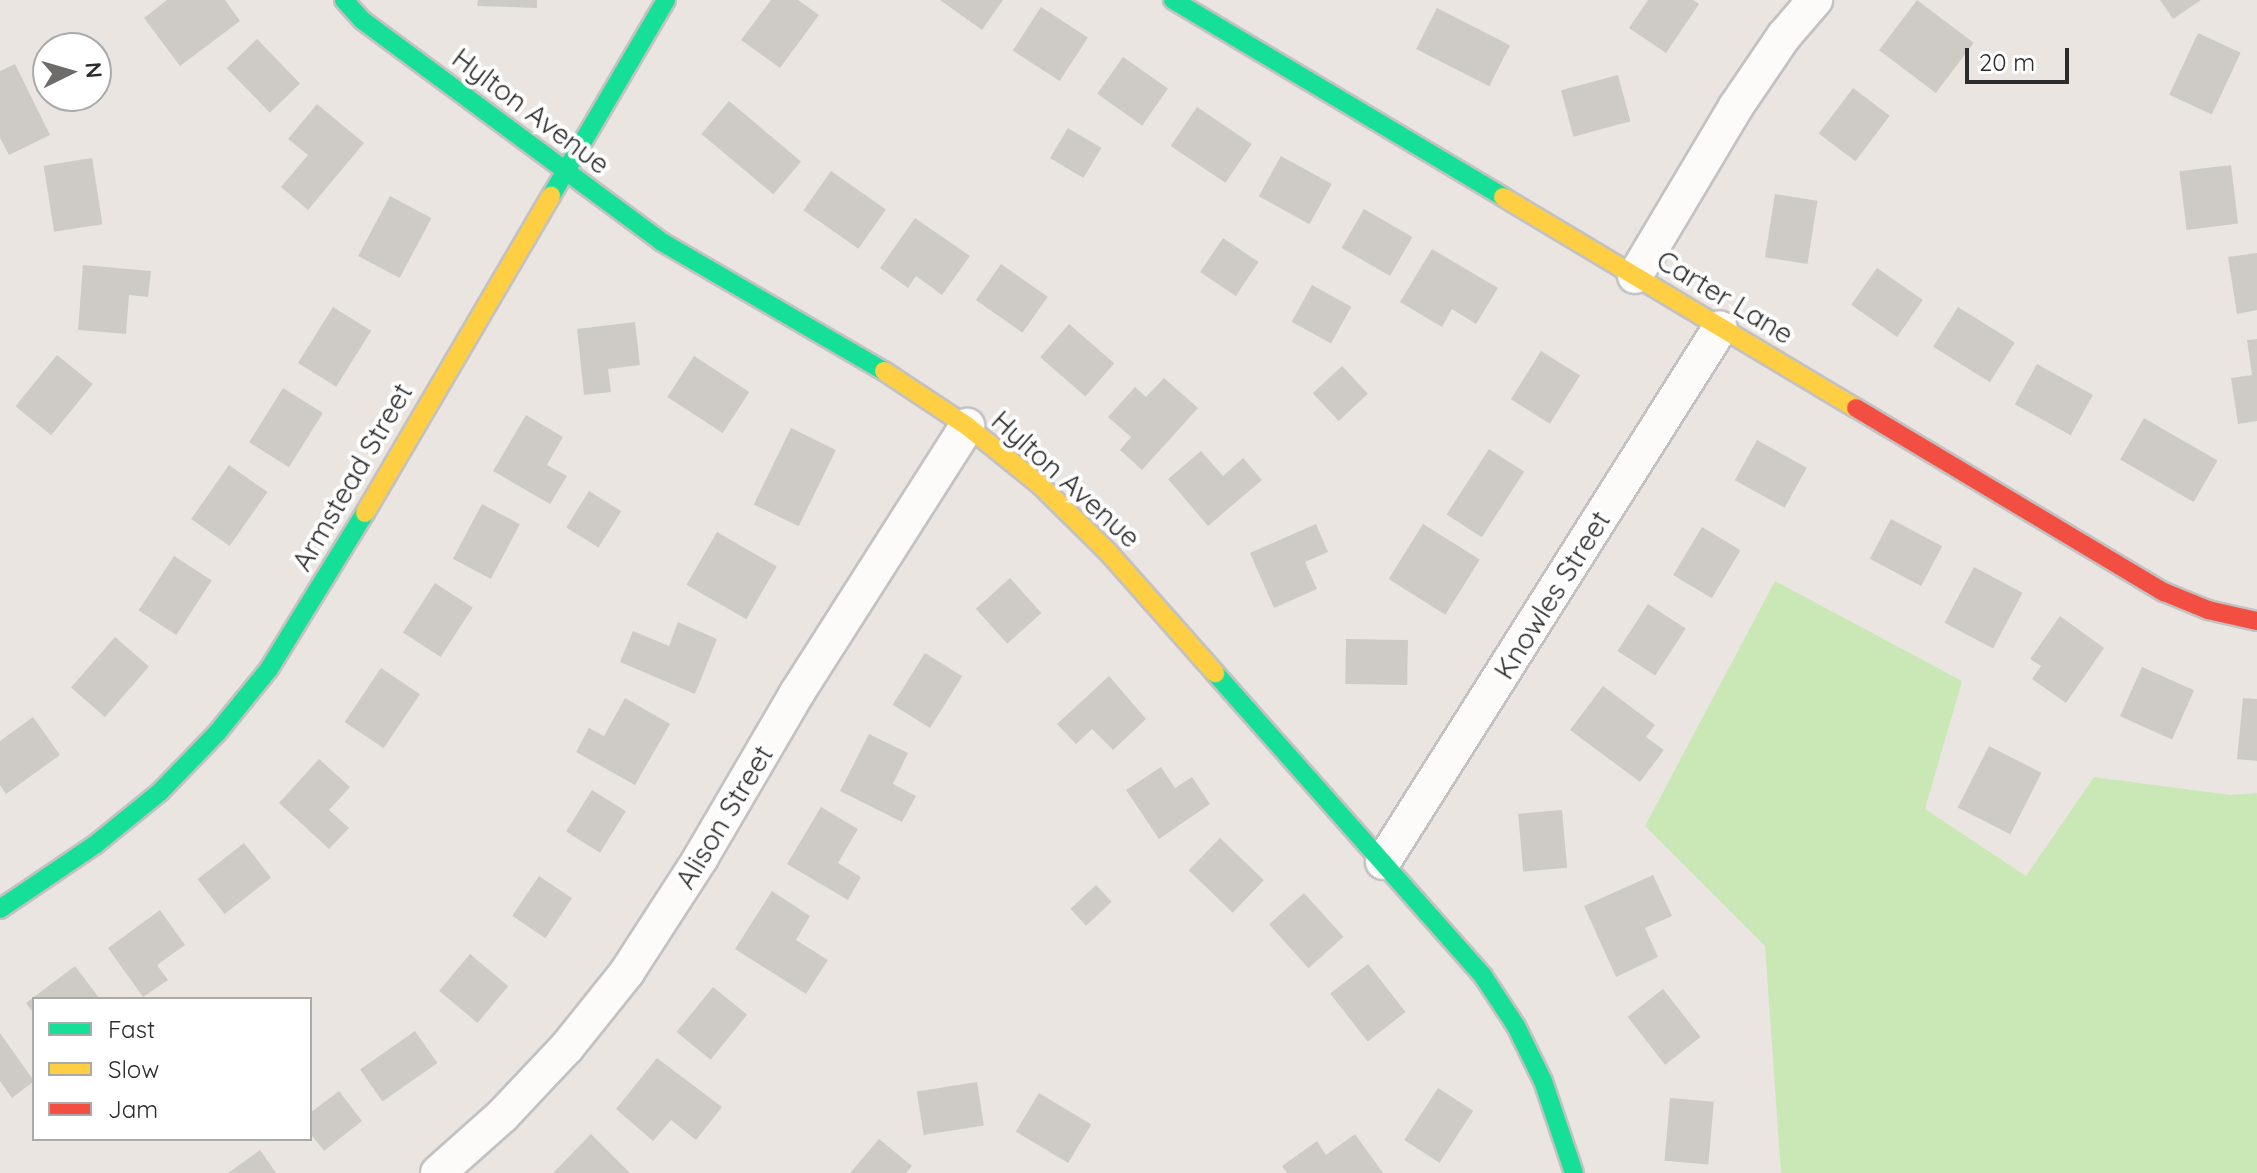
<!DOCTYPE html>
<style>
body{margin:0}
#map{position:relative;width:2257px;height:1173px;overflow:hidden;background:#eae5e0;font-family:Quicksand,sans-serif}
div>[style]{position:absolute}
.green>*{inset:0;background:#cae8b6}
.building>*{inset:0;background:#cecbc7;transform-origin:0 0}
.roads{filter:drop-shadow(2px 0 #c3c1c2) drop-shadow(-2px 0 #c3c1c2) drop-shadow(0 2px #c3c1c2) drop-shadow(0 -2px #c3c1c2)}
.street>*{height:34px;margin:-17px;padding:0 17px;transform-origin:17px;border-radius:17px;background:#fcfbfa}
.fast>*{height:18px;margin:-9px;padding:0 9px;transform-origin:9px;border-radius:9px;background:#16e098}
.slow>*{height:18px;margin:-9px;padding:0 9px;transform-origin:9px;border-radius:9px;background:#ffcf43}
.jam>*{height:18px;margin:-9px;padding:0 9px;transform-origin:9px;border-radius:9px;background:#f24e42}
span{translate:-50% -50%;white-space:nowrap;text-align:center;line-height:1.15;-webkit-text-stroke:8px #fff;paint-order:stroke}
.street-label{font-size:28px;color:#2b2b2b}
.legend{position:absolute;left:32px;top:997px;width:280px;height:144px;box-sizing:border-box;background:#fff;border:2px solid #aaa;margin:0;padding:10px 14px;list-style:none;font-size:24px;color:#2b2b2b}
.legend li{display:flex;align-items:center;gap:16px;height:40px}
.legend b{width:40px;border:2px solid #aaa}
.north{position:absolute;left:32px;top:32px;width:80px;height:80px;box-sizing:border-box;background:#fff;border:2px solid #aaa;border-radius:50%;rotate:85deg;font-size:22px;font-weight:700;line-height:32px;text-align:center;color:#2b2b2b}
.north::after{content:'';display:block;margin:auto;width:28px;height:36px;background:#6e6c6a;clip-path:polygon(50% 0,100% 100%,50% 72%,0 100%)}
.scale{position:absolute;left:1965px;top:48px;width:104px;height:36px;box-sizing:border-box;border:4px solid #2b2b2b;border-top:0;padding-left:10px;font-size:24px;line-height:28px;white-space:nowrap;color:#2b2b2b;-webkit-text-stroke:6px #fff;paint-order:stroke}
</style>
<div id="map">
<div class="green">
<i style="clip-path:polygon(1775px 581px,1962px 681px,1925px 809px,2026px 876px,2094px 777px,2230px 795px,2257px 793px,2257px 1173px,1781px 1173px,1765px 946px,1645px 826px)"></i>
</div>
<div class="building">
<i style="clip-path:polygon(167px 0,225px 0,240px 21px,180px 66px,144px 18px)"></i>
<i style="clip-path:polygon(478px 0,537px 0,537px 8px,477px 6px)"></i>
<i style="clip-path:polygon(771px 0,798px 0,819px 15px,780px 68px,741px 40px)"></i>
<i style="clip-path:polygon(940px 0,1003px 0,982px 30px)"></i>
<i style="clip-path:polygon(1648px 0,1693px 0,1699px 4px,1666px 53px,1629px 28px)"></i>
<i style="left:1917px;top:0;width:71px;height:63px;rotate:37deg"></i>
<i style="clip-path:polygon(2160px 0,2201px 0,2173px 19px)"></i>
<i style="left:1041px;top:7px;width:56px;height:52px;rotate:33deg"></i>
<i style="left:1437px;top:8px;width:82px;height:46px;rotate:27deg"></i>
<i style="left:2198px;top:33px;width:47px;height:68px;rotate:25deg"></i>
<i style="left:257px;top:39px;width:62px;height:42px;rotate:46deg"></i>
<i style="left:1123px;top:57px;width:55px;height:45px;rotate:35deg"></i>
<i style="clip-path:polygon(15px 64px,50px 135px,9px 155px,0 138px,0 71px)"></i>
<i style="left:1618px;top:75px;width:48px;height:59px;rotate:75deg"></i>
<i style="left:1853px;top:88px;width:46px;height:57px;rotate:37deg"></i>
<i style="left:729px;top:101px;width:94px;height:43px;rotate:40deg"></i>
<i style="clip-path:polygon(317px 104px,364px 143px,308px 210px,281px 187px,308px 155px,288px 139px)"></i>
<i style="left:1197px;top:107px;width:66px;height:47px;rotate:34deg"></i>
<i style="left:1068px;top:128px;width:39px;height:35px;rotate:31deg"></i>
<i style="left:1281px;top:156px;width:58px;height:46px;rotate:29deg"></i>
<i style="left:92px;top:158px;width:67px;height:49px;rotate:81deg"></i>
<i style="left:2231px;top:165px;width:59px;height:52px;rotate:83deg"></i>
<i style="left:831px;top:171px;width:67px;height:48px;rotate:35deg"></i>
<i style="left:1775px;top:194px;width:43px;height:64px;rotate:9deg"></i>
<i style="left:390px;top:196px;width:47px;height:68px;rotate:28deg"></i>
<i style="left:1364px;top:209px;width:56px;height:45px;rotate:30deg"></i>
<i style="clip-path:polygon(915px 218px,970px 256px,942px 295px,916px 276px,908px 288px,880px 268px)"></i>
<i style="left:1223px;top:238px;width:43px;height:41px;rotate:34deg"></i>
<i style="clip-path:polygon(1432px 249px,1498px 288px,1476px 324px,1452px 309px,1442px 327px,1400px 302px)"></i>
<i style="clip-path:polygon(2257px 253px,2257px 310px,2237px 314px,2228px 257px)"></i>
<i style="left:1001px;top:264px;width:57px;height:44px;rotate:35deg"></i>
<i style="clip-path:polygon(83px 265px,151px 271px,148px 297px,129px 295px,126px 334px,78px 330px)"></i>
<i style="left:1877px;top:268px;width:56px;height:45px;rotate:35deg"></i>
<i style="left:1312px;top:285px;width:45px;height:42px;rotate:29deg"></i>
<i style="left:333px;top:307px;width:45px;height:66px;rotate:32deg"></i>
<i style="left:1958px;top:307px;width:67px;height:47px;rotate:32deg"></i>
<i style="clip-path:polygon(635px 322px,640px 365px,608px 369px,611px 392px,584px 395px,577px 329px)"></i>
<i style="left:1069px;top:324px;width:60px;height:44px;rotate:41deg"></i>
<i style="clip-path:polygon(2257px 339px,2257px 421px,2238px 424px,2231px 378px,2252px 375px,2247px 340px)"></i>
<i style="left:1541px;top:351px;width:46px;height:57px;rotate:32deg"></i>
<i style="left:57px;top:355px;width:46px;height:66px;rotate:39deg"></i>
<i style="left:694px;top:356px;width:66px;height:49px;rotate:33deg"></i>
<i style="left:2037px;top:364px;width:64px;height:46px;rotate:29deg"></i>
<i style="left:1342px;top:366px;width:38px;height:40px;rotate:47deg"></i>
<i style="clip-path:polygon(1164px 378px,1198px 408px,1142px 470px,1120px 450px,1131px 437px,1108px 417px,1135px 387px,1146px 397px)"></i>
<i style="left:283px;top:388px;width:47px;height:64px;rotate:32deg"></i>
<i style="clip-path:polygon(526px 415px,563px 437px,547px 465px,567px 476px,550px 504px,493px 471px)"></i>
<i style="left:2144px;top:418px;width:85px;height:48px;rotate:30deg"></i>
<i style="left:791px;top:428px;width:50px;height:85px;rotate:26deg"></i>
<i style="left:1757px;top:440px;width:57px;height:46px;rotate:29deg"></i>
<i style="left:1489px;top:449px;width:42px;height:78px;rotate:33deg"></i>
<i style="clip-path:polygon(1201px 451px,1223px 476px,1243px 458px,1262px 480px,1208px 526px,1168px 479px)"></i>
<i style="left:229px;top:465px;width:47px;height:66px;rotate:35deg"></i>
<i style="left:589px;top:491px;width:38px;height:43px;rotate:32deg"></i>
<i style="left:482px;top:504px;width:43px;height:62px;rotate:28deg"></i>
<i style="left:1891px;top:519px;width:58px;height:45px;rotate:28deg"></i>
<i style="clip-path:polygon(1316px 524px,1328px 552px,1305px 562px,1317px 589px,1274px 608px,1250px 553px)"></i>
<i style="left:1423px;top:524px;width:67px;height:65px;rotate:32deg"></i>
<i style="left:1702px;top:527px;width:45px;height:56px;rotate:31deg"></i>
<i style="left:717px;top:532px;width:69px;height:61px;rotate:30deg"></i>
<i style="left:174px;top:556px;width:45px;height:65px;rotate:33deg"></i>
<i style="left:1974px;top:567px;width:55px;height:63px;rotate:28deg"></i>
<i style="left:1010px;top:578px;width:47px;height:46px;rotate:48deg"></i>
<i style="left:435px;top:583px;width:45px;height:59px;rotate:33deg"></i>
<i style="left:1648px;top:604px;width:45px;height:56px;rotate:33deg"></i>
<i style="clip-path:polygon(2060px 616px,2104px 648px,2066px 703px,2032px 679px,2041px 666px,2030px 659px)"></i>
<i style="clip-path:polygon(678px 622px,717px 639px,695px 694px,620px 662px,633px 631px,669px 646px)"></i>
<i style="left:115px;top:637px;width:45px;height:67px;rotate:41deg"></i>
<i style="left:1346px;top:639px;width:62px;height:45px;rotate:1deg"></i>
<i style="left:925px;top:653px;width:44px;height:61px;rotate:32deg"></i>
<i style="left:2142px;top:667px;width:57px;height:54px;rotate:24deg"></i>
<i style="left:381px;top:668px;width:47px;height:65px;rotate:34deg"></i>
<i style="clip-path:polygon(1109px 676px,1146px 719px,1113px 750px,1092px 729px,1076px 744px,1057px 724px)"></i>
<i style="clip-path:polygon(1603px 686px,1655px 725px,1646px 737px,1664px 750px,1640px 782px,1570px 730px)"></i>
<i style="clip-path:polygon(625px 698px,670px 724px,635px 785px,576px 752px,589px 728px,604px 736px)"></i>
<i style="clip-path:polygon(2243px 698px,2257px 699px,2257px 761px,2237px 759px)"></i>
<i style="clip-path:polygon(33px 717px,60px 755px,6px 794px,0 785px,0 741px)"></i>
<i style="clip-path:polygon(869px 734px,908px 753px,893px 784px,916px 796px,902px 822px,840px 791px)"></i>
<i style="left:1989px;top:746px;width:59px;height:69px;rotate:27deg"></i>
<i style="clip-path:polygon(319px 759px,350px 787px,329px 810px,349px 828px,329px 849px,279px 803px)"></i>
<i style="clip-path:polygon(1161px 767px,1175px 788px,1192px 777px,1210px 804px,1159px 839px,1126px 790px)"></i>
<i style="left:592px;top:790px;width:40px;height:49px;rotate:32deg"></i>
<i style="clip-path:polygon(821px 807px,858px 829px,838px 863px,861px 877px,848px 900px,787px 864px)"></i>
<i style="left:1562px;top:810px;width:58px;height:44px;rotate:85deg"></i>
<i style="left:1220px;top:838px;width:61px;height:45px;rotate:44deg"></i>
<i style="left:244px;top:843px;width:44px;height:59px;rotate:52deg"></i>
<i style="clip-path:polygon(1653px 875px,1672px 916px,1645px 928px,1658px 957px,1616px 977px,1584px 906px)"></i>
<i style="left:539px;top:876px;width:40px;height:48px;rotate:34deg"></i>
<i style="left:1096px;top:885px;width:23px;height:35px;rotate:47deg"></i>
<i style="clip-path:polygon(772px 891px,810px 916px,796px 940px,828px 960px,806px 994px,735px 949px)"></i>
<i style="left:1304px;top:893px;width:59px;height:47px;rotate:48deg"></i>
<i style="clip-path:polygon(160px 910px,185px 945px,157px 965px,168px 980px,143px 997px,108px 948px)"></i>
<i style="left:470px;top:954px;width:50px;height:48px;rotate:40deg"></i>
<i style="left:1368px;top:964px;width:61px;height:48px;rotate:52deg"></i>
<i style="clip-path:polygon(75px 966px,100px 999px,34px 999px,34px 1014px,26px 1003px)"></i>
<i style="left:713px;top:987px;width:44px;height:58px;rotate:39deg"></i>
<i style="left:1663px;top:989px;width:61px;height:45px;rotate:52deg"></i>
<i style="left:415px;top:1031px;width:39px;height:67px;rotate:55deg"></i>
<i style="clip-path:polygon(0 1033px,34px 1081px,12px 1098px,0 1081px)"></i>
<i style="clip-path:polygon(657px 1058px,722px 1107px,696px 1140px,671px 1120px,653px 1141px,616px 1109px)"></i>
<i style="left:977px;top:1082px;width:44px;height:61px;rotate:81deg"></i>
<i style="left:1438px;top:1088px;width:42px;height:62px;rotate:33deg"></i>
<i style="clip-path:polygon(339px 1091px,362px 1121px,324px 1151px,310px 1133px,310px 1113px)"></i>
<i style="left:1039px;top:1093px;width:61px;height:45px;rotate:31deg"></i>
<i style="left:1670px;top:1098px;width:44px;height:63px;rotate:5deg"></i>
<i style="clip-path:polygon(591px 1134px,630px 1173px,553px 1173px)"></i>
<i style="clip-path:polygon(1355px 1134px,1383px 1173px,1287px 1173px,1282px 1166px,1317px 1141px,1326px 1155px)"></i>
<i style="clip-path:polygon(879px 1139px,912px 1166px,906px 1173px,850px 1173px)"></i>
<i style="clip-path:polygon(260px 1150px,276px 1173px,228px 1173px)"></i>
</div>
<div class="roads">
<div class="street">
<i style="left:1635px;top:276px;width:196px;rotate:-59.2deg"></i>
<i style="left:1735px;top:108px;width:87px;rotate:-55.8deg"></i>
<i style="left:1784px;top:36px;width:48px;rotate:-49.3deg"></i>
<i style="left:1383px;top:862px;width:631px;rotate:-57.74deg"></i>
<i style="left:438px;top:1173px;width:86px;rotate:-41.7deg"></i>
<i style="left:502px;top:1116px;width:95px;rotate:-46.7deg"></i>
<i style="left:567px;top:1047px;width:96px;rotate:-51.3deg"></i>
<i style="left:627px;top:972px;width:135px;rotate:-57.1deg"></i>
<i style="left:700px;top:859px;width:192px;rotate:-59.7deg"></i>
<i style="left:797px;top:693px;width:317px;rotate:-57.5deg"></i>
</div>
<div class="fast">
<i style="left:344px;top:0;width:27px;rotate:48deg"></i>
<i style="left:362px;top:20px;width:373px;rotate:36.5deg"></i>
<i style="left:662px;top:242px;width:257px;rotate:30.2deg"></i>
<i style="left:1173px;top:0;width:384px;rotate:30.8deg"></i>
<i style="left:551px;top:196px;width:227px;rotate:-59.6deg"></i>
<i style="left:1215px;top:673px;width:405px;rotate:48.5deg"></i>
<i style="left:1483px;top:976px;width:60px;rotate:56.6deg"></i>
<i style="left:1516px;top:1026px;width:61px;rotate:63.9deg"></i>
<i style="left:1543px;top:1081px;width:97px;rotate:71.4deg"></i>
<i style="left:0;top:909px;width:116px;rotate:-34.1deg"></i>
<i style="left:96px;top:844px;width:82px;rotate:-39.1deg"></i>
<i style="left:160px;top:792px;width:82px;rotate:-46deg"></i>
<i style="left:217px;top:733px;width:82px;rotate:-50.9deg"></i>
<i style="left:269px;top:669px;width:183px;rotate:-58.4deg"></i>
</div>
<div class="slow">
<i style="left:1503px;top:197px;width:411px;rotate:30.9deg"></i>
<i style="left:884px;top:371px;width:100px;rotate:33.5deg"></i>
<i style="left:967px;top:426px;width:94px;rotate:38.9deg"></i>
<i style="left:1040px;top:485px;width:95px;rotate:44.6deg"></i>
<i style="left:1108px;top:552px;width:162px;rotate:48.5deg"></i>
<i style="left:365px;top:513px;width:368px;rotate:-59.6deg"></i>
</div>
<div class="jam">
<i style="left:1856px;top:408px;width:359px;rotate:30.9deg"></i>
<i style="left:2164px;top:592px;width:48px;rotate:22.2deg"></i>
<i style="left:2208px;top:610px;width:50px;rotate:12.7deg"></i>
</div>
</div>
<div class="street-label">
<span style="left:531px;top:111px;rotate:37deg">Hylton Avenue</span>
<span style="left:1725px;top:297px;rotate:31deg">Carter Lane</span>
<span style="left:352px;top:477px;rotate:-60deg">Armstead Street</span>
<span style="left:1066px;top:479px;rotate:42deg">Hylton Avenue</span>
<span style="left:1552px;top:595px;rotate:-58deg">Knowles Street</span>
<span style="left:724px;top:817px;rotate:-59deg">Alison Street</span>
</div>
<ul class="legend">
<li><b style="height:10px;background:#16e098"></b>Fast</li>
<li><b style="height:10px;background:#ffcf43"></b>Slow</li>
<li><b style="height:10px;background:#f24e42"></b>Jam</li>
</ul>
<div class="north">N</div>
<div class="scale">20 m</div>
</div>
